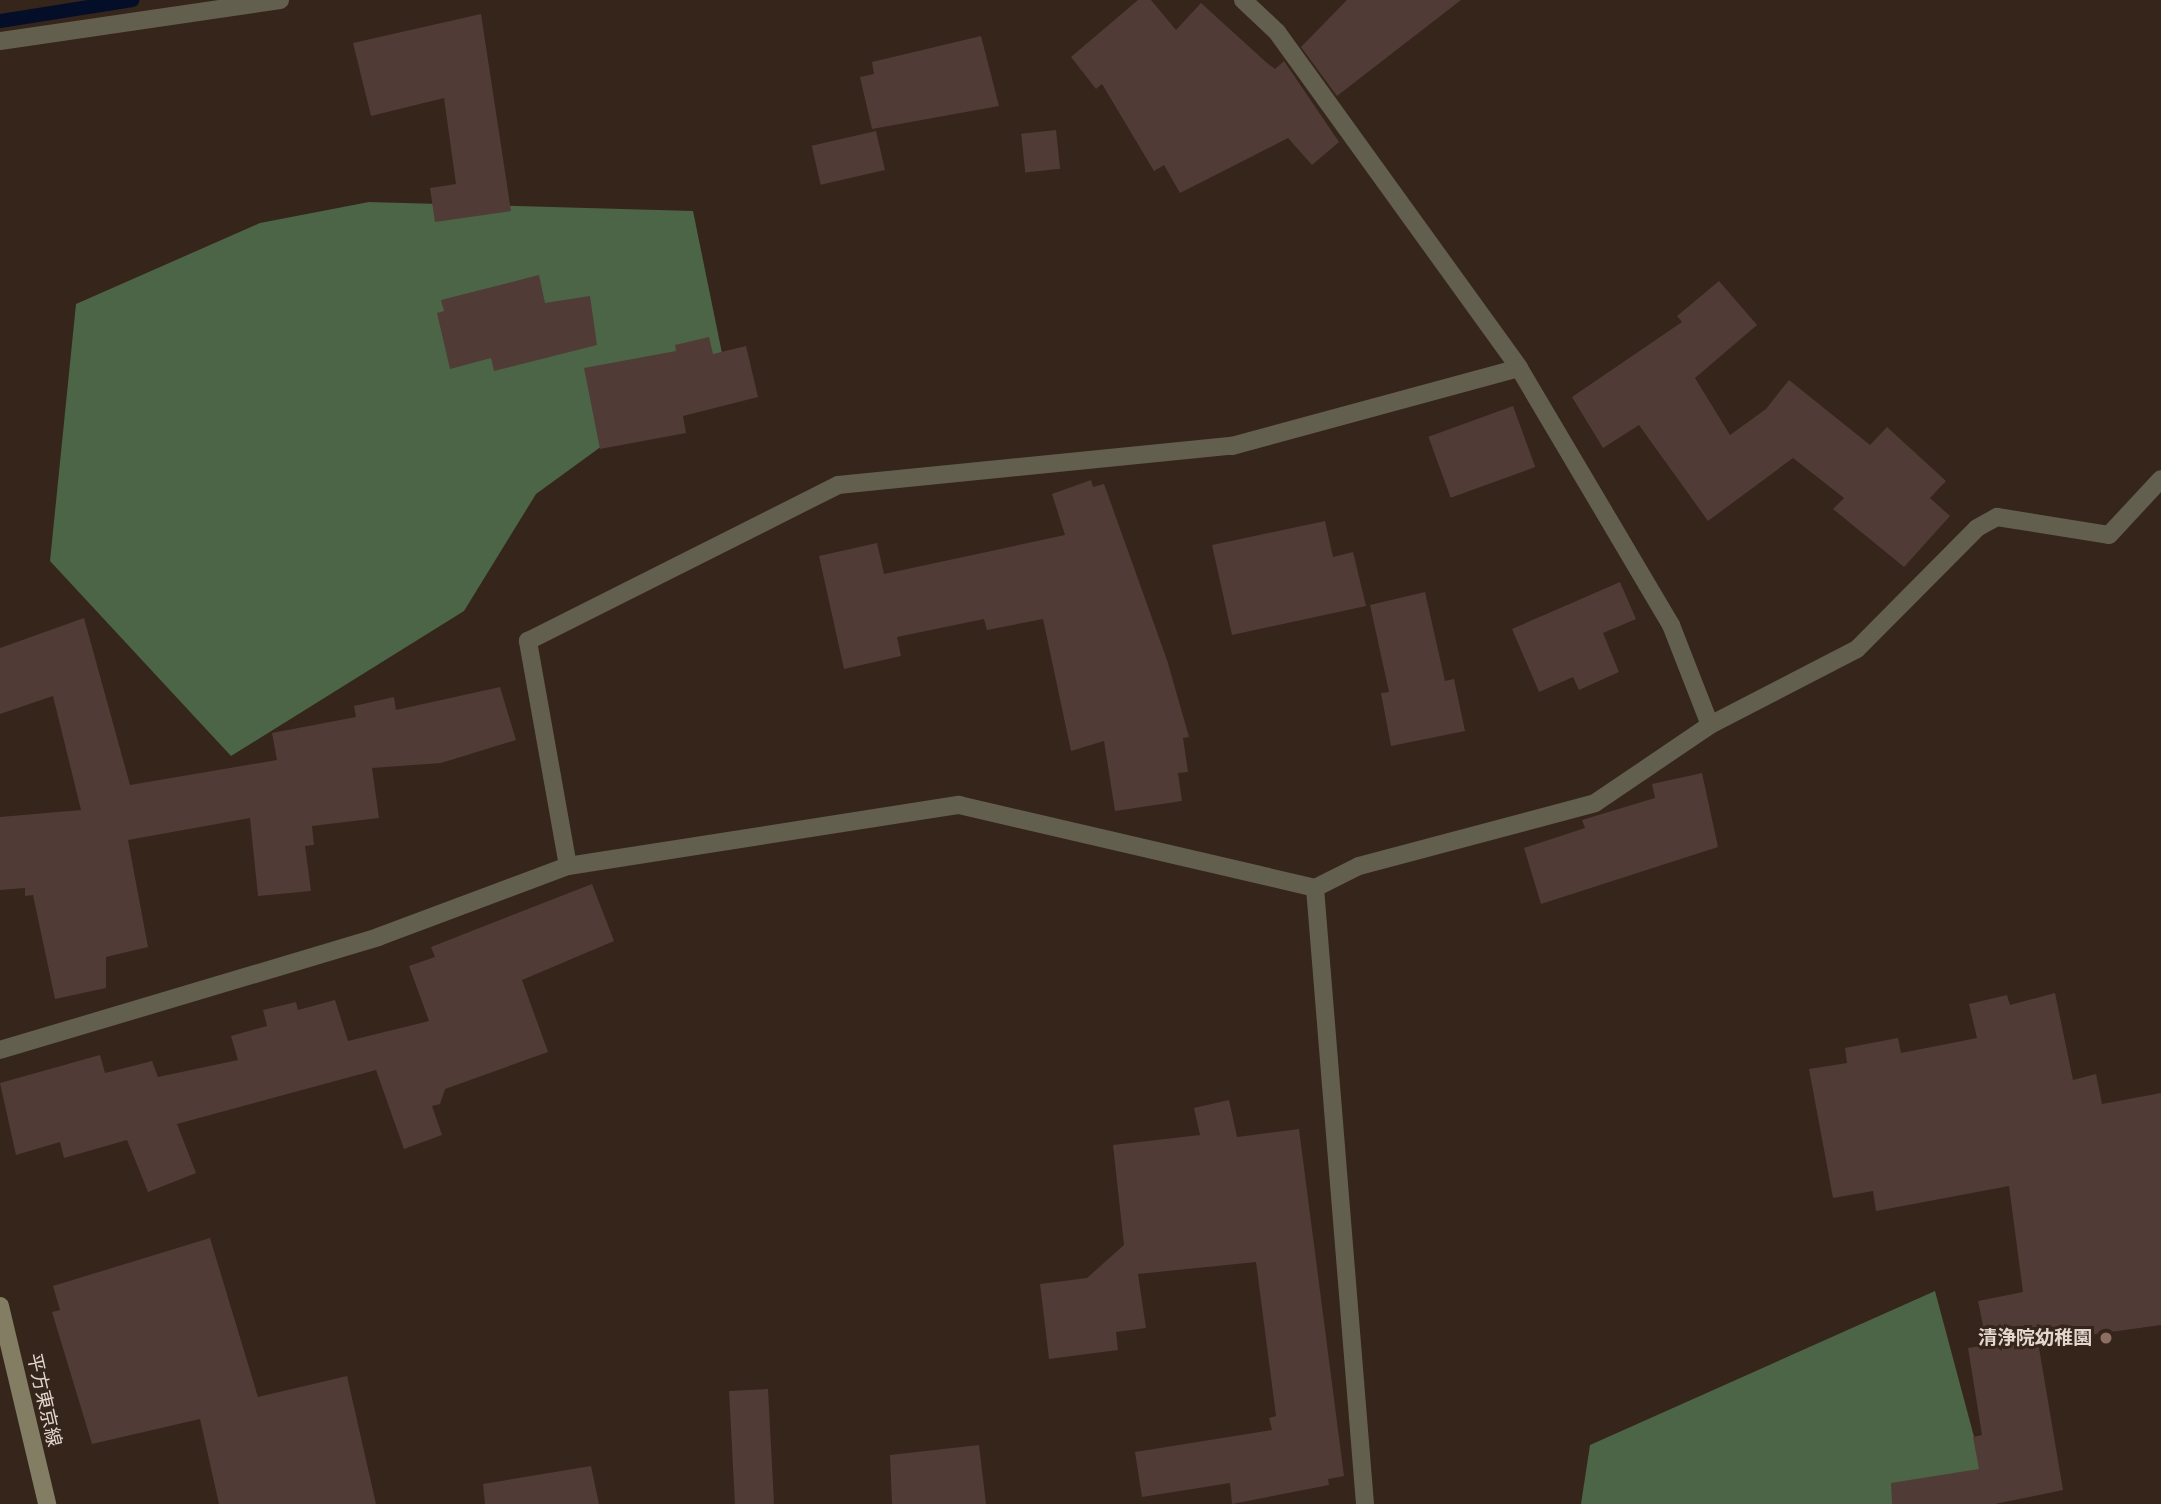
<!DOCTYPE html>
<meta charset="utf-8">
<style>
body{margin:0}
#map{position:relative;width:2161px;height:1504px;overflow:hidden;background:#36251a;font-family:"Asap Condensed","Noto Sans JP",sans-serif}
div>[style]{position:absolute}
.forest>*{inset:0;background:#4b6546}
.stream>*{height:14px;margin:-7px;padding:0 7px;transform-origin:7px;border-radius:7px;background:#040e28}
.building>*{inset:0;background:#513b36;transform-origin:0 0}
.minor>*{height:18px;margin:-9px;padding:0 9px;transform-origin:9px;border-radius:9px;background:#625f4f}
.secondary>*{height:18px;margin:-9px;padding:0 9px;transform-origin:9px;border-radius:9px;background:#827d63}
.dots>*{width:19px;height:19px;translate:-50% -50%;box-sizing:border-box;border:4px solid #36251a;border-radius:50%}
span{translate:-50% -50%;white-space:nowrap;text-align:center;line-height:1.15;-webkit-text-stroke:6px #36251a;paint-order:stroke}
.poi-label{font-size:19px;color:#e2d6cf;font-weight:700}
.right{translate:-100% -50%;text-align:right}
.street-label{font-size:19px;color:#e2d6cf}
</style>
<div id="map">
<div class="forest">
<i style="clip-path:polygon(369px 202px,693px 211px,723px 358px,536px 494px,464px 611px,231px 756px,50px 561px,76px 304px,260px 223px)"></i>
<i style="clip-path:polygon(1935px 1291px,1992px 1504px,1581px 1504px,1590px 1445px)"></i>
</div>
<div class="stream">
<i style="left:0;top:21px;width:134px;rotate:-9deg"></i>
</div>
<div class="building">
<i style="clip-path:polygon(1138px 0,1151px 0,1176px 30px,1201px 3px,1267px 63px,1275px 69px,1284px 61px,1339px 142px,1312px 165px,1288px 138px,1180px 193px,1164px 165px,1154px 171px,1102px 84px,1096px 89px,1071px 57px)"></i>
<i style="clip-path:polygon(1347px 0,1461px 0,1337px 96px,1301px 47px)"></i>
<i style="clip-path:polygon(481px 14px,511px 211px,435px 222px,430px 188px,456px 184px,444px 98px,371px 116px,353px 43px)"></i>
<i style="clip-path:polygon(981px 36px,999px 106px,872px 129px,860px 77px,874px 74px,872px 62px)"></i>
<i style="left:1056px;top:130px;width:39px;height:35px;rotate:84deg"></i>
<i style="left:876px;top:131px;width:40px;height:66px;rotate:77deg"></i>
<i style="clip-path:polygon(539px 275px,545px 303px,590px 296px,597px 345px,494px 371px,491px 358px,450px 369px,437px 313px,444px 311px,441px 300px)"></i>
<i style="clip-path:polygon(1719px 281px,1757px 325px,1695px 378px,1730px 435px,1766px 409px,1789px 380px,1870px 445px,1887px 427px,1946px 481px,1930px 498px,1950px 516px,1904px 567px,1833px 509px,1844px 498px,1793px 458px,1708px 521px,1639px 425px,1603px 448px,1572px 397px,1682px 322px,1677px 316px)"></i>
<i style="clip-path:polygon(709px 337px,713px 354px,746px 346px,758px 397px,683px 416px,686px 433px,600px 449px,584px 368px,676px 351px,675px 345px)"></i>
<i style="left:1513px;top:406px;width:65px;height:90px;rotate:70deg"></i>
<i style="clip-path:polygon(1091px 480px,1093px 487px,1104px 484px,1167px 660px,1189px 737px,1183px 738px,1188px 772px,1178px 773px,1182px 801px,1115px 811px,1104px 741px,1071px 751px,1043px 619px,987px 630px,984px 619px,897px 637px,901px 656px,844px 669px,819px 556px,877px 543px,884px 574px,1065px 535px,1052px 494px)"></i>
<i style="clip-path:polygon(1325px 521px,1333px 557px,1353px 552px,1366px 606px,1232px 635px,1212px 545px)"></i>
<i style="clip-path:polygon(1620px 582px,1636px 619px,1603px 633px,1619px 672px,1579px 690px,1573px 677px,1539px 692px,1512px 629px)"></i>
<i style="clip-path:polygon(1425px 592px,1445px 681px,1454px 679px,1465px 731px,1391px 746px,1381px 693px,1389px 692px,1370px 605px)"></i>
<i style="clip-path:polygon(84px 618px,130px 785px,277px 760px,272px 733px,356px 717px,354px 706px,394px 697px,396px 710px,500px 687px,516px 740px,441px 763px,372px 768px,379px 818px,312px 826px,314px 845px,305px 846px,311px 891px,258px 896px,250px 818px,128px 840px,148px 947px,106px 957px,106px 988px,55px 999px,33px 895px,25px 896px,25px 888px,0 890px,0 817px,81px 810px,53px 696px,0 714px,0 648px)"></i>
<i style="clip-path:polygon(1702px 773px,1718px 847px,1541px 904px,1524px 848px,1585px 828px,1582px 820px,1655px 798px,1652px 784px)"></i>
<i style="clip-path:polygon(592px 884px,614px 941px,522px 980px,548px 1052px,445px 1089px,440px 1104px,432px 1106px,442px 1135px,404px 1149px,376px 1070px,177px 1124px,196px 1173px,148px 1192px,127px 1140px,64px 1158px,60px 1142px,16px 1155px,0 1083px,100px 1055px,105px 1073px,152px 1061px,158px 1077px,238px 1060px,231px 1036px,267px 1026px,263px 1010px,296px 1002px,298px 1010px,335px 1000px,348px 1041px,429px 1021px,409px 966px,435px 957px,431px 947px)"></i>
<i style="clip-path:polygon(2055px 993px,2073px 1080px,2096px 1074px,2102px 1104px,2161px 1093px,2161px 1325px,2038px 1342px,2063px 1490px,1995px 1504px,1892px 1504px,1891px 1483px,1979px 1469px,1973px 1437px,1982px 1435px,1968px 1348px,1987px 1345px,1978px 1301px,2023px 1292px,2009px 1186px,1876px 1211px,1873px 1191px,1833px 1198px,1809px 1069px,1847px 1063px,1845px 1048px,1898px 1038px,1901px 1053px,1977px 1038px,1969px 1004px,2007px 995px,2010px 1005px)"></i>
<i style="clip-path:polygon(1229px 1100px,1237px 1137px,1299px 1129px,1344px 1476px,1328px 1479px,1329px 1485px,1232px 1504px,1230px 1483px,1142px 1497px,1135px 1452px,1272px 1430px,1269px 1418px,1276px 1416px,1256px 1262px,1138px 1274px,1146px 1328px,1116px 1332px,1118px 1350px,1049px 1359px,1040px 1284px,1087px 1278px,1124px 1245px,1113px 1145px,1200px 1135px,1194px 1108px)"></i>
<i style="clip-path:polygon(210px 1238px,258px 1397px,347px 1376px,376px 1504px,219px 1504px,200px 1419px,92px 1444px,52px 1312px,60px 1310px,53px 1286px)"></i>
<i style="left:768px;top:1389px;width:115px;height:39px;rotate:87deg"></i>
<i style="clip-path:polygon(979px 1445px,986px 1504px,892px 1504px,890px 1455px)"></i>
<i style="clip-path:polygon(591px 1466px,599px 1504px,485px 1504px,483px 1484px)"></i>
</div>
<div class="minor">
<i style="left:1243px;top:0;width:47px;rotate:43.3deg"></i>
<i style="left:1277px;top:32px;width:414px;rotate:54.2deg"></i>
<i style="left:1519px;top:368px;width:299px;rotate:59.4deg"></i>
<i style="left:1671px;top:625px;width:107px;rotate:68.7deg"></i>
<i style="left:0;top:41px;width:283px;rotate:-8.3deg"></i>
<i style="left:568px;top:866px;width:229px;rotate:-100.1deg"></i>
<i style="left:528px;top:641px;width:347px;rotate:-26.7deg"></i>
<i style="left:838px;top:485px;width:396px;rotate:-5.7deg"></i>
<i style="left:1232px;top:446px;width:297px;rotate:-15.2deg"></i>
<i style="left:1315px;top:888px;width:618px;rotate:85.36deg"></i>
<i style="left:0;top:1050px;width:395px;rotate:-16.6deg"></i>
<i style="left:378px;top:937px;width:203px;rotate:-20.5deg"></i>
<i style="left:568px;top:866px;width:396px;rotate:-8.9deg"></i>
<i style="left:959px;top:805px;width:366px;rotate:13.1deg"></i>
<i style="left:1315px;top:888px;width:49px;rotate:-26.6deg"></i>
<i style="left:1359px;top:866px;width:244px;rotate:-14.9deg"></i>
<i style="left:1595px;top:803px;width:139px;rotate:-34.1deg"></i>
<i style="left:1710px;top:725px;width:165px;rotate:-27.3deg"></i>
<i style="left:1857px;top:649px;width:170px;rotate:-45.2deg"></i>
<i style="left:1977px;top:528px;width:23px;rotate:-29deg"></i>
<i style="left:1997px;top:517px;width:113px;rotate:9.1deg"></i>
<i style="left:2109px;top:535px;width:76px;rotate:-47.1deg"></i>
</div>
<div class="secondary">
<i style="left:0;top:1306px;width:204px;rotate:76.6deg"></i>
</div>
<div class="dots">
<i style="left:2106px;top:1338px;background:#8d6e63"></i>
</div>
<div class="poi-label">
<span class="right" style="left:2092px;top:1338px">清浄院幼稚園</span>
</div>
<div class="street-label">
<span style="left:44px;top:1400px;rotate:77deg">平方東京線</span>
</div>
</div>
